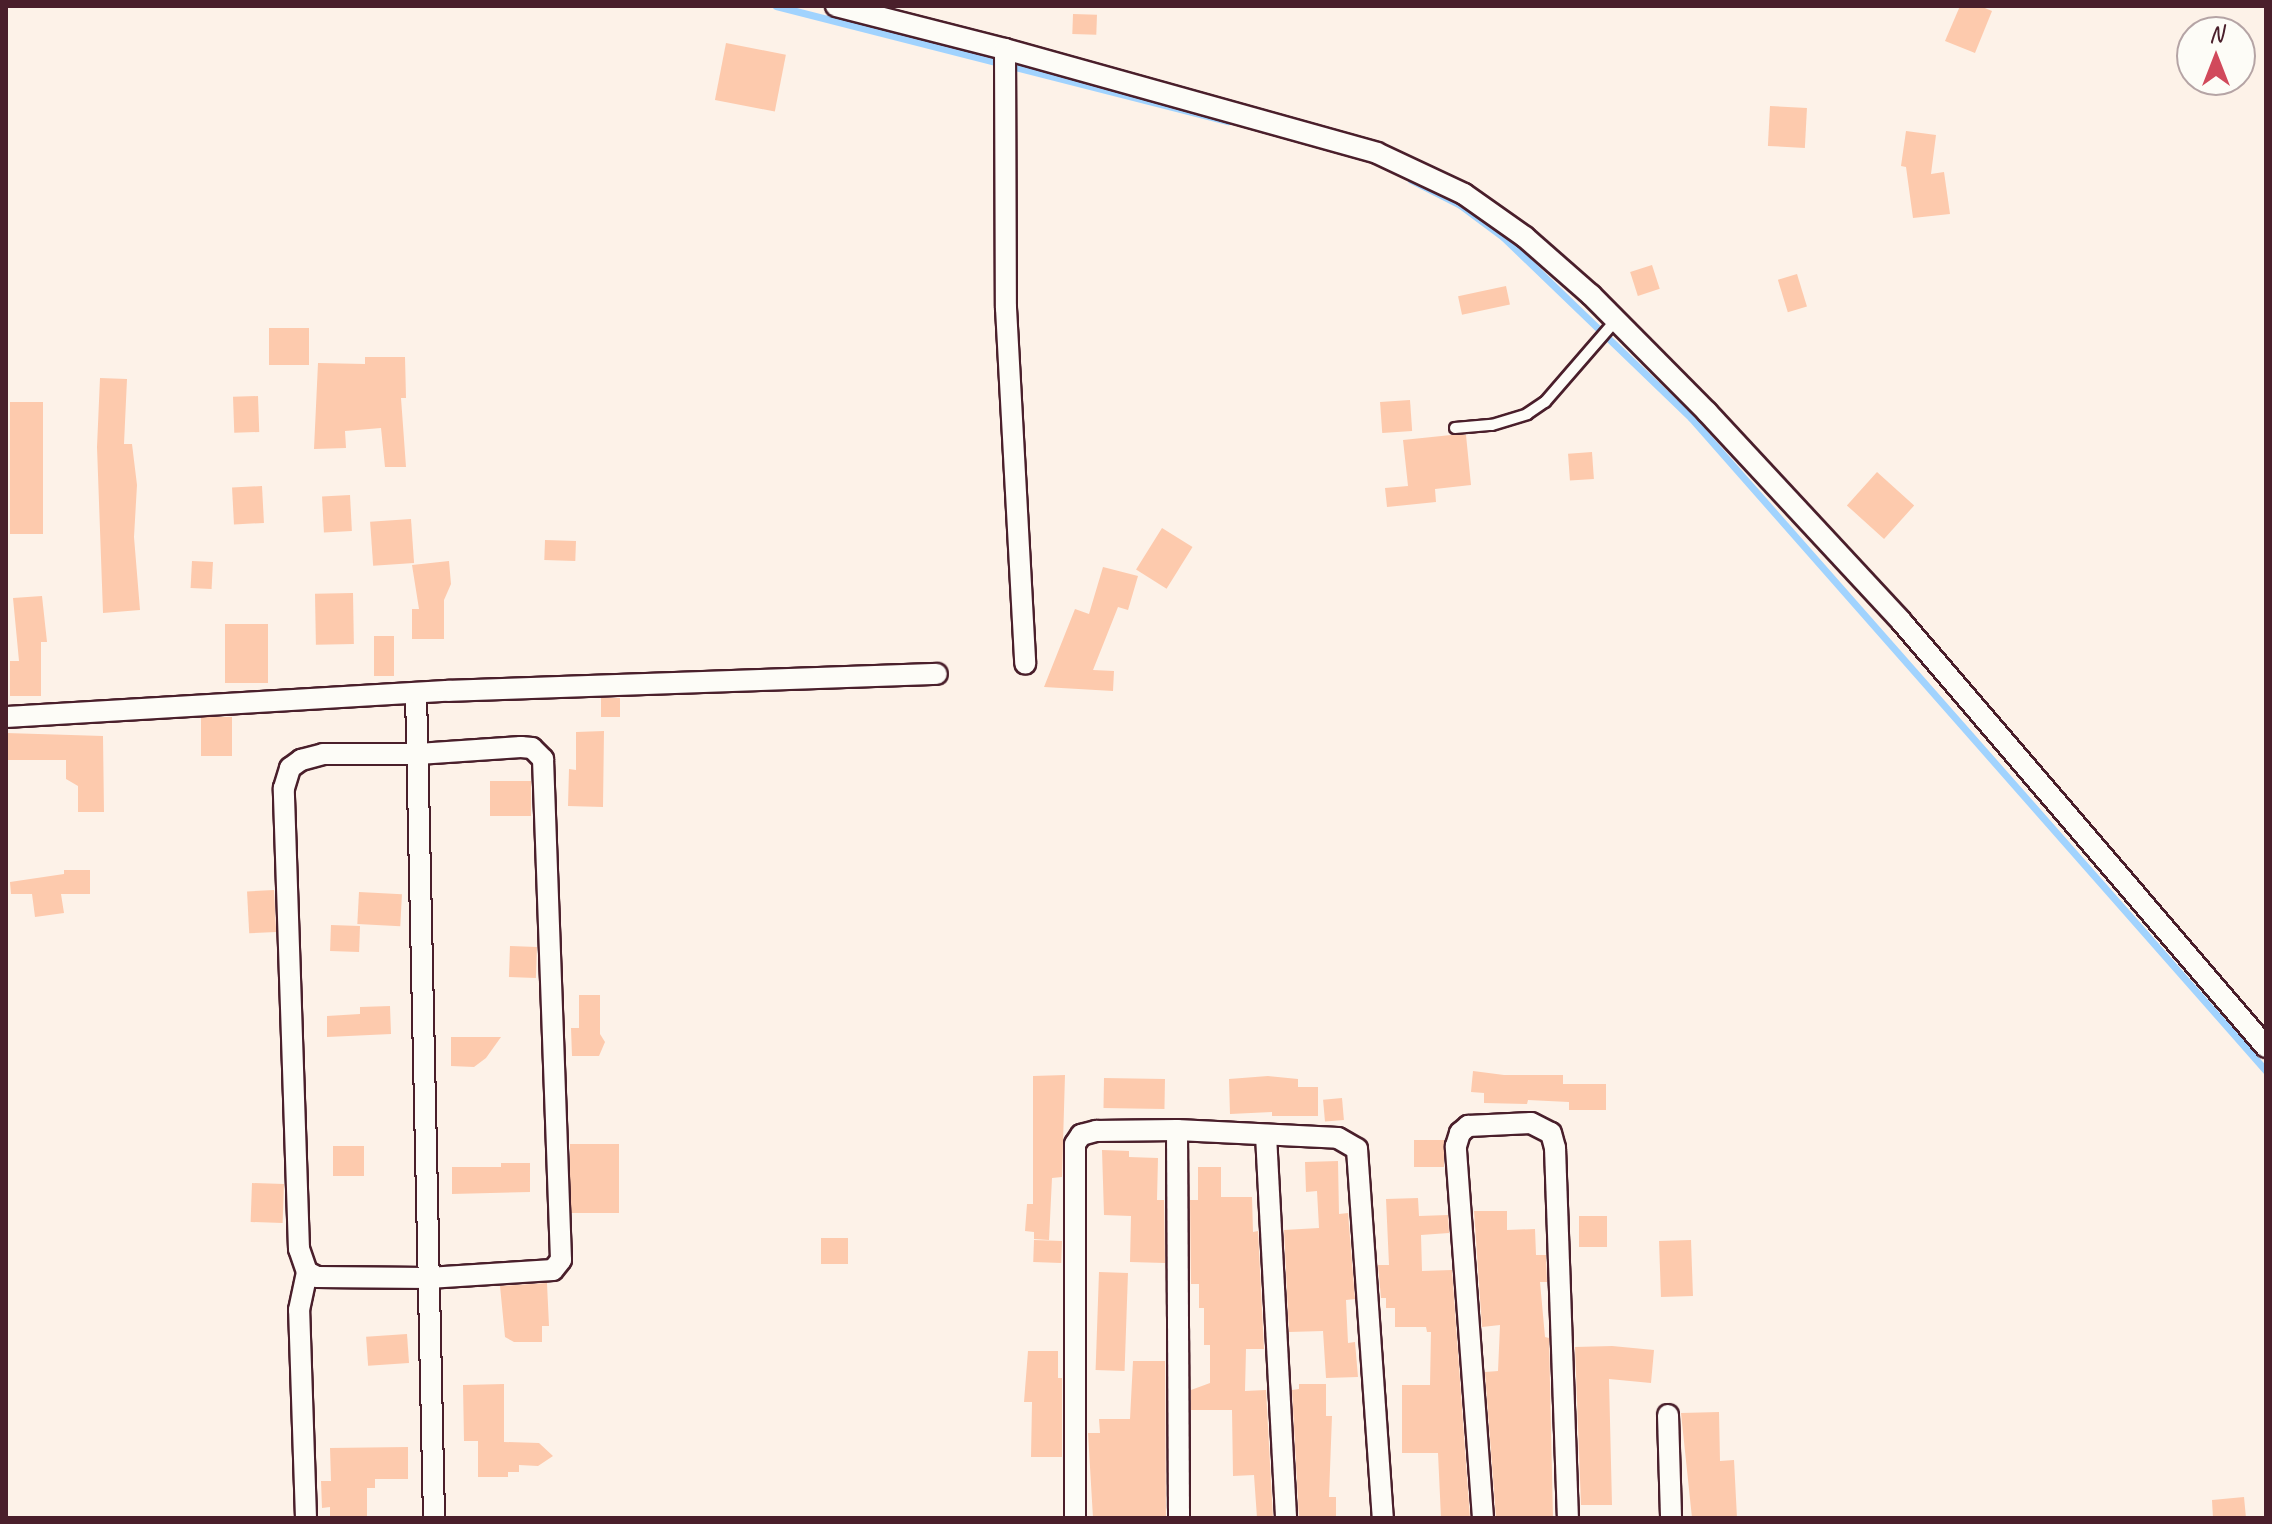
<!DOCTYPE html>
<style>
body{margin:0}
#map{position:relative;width:2272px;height:1524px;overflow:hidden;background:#fdf2e8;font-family:Caveat,sans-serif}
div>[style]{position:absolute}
.stream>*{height:7px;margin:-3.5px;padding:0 3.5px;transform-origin:3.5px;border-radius:3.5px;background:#a1d3fe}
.building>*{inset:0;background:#fdcaad;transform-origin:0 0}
.roads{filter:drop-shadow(2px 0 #4a1f2b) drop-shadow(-2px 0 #4a1f2b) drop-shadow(0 2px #4a1f2b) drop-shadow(0 -2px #4a1f2b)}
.lane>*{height:10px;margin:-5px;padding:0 5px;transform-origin:5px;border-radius:5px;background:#fdfcf7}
.street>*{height:20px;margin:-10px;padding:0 10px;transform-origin:10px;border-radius:10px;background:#fdfcf7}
span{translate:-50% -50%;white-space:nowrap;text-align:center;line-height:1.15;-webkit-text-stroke:7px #fdfcf7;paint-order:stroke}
.frame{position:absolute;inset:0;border:8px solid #4a1f2b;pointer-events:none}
.north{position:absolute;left:2176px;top:16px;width:80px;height:80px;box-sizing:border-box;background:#fdfcf7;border:2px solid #b5a4a5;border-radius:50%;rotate:0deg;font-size:22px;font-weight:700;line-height:32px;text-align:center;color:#4a1f2b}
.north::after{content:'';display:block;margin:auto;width:28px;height:36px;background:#d1495b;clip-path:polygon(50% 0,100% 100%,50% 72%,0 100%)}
</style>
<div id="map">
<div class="stream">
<i style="left:776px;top:6px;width:466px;rotate:14.3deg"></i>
<i style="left:1411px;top:180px;width:55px;rotate:27deg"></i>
<i style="left:1460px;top:205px;width:54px;rotate:36.7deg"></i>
<i style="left:1503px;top:237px;width:261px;rotate:43.9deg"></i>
<i style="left:1691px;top:418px;width:870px;rotate:48.63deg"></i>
</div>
<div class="building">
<i style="clip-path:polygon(1960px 6px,1980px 6px,1992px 11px,1975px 53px,1945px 41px)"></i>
<i style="left:1073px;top:14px;width:24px;height:20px;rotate:2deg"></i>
<i style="left:726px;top:43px;width:61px;height:58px;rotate:11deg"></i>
<i style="left:1770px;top:106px;width:37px;height:40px;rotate:3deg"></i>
<i style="clip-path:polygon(1906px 131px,1936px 135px,1931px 174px,1944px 172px,1950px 214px,1913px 218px,1906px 167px,1901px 166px)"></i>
<i style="left:1652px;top:265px;width:25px;height:23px;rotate:72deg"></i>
<i style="left:1797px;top:274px;width:34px;height:20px;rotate:73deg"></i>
<i style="left:1506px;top:286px;width:19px;height:49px;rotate:78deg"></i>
<i style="left:269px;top:328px;width:40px;height:37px"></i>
<i style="clip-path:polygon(365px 357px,405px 357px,406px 398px,401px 398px,406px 467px,385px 467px,381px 428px,345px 431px,346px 448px,314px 449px,318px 363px,365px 364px)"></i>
<i style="clip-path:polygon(100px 378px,127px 379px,124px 444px,132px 444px,137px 485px,134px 537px,140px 610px,103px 613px,97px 447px)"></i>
<i style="left:258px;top:396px;width:36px;height:25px;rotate:88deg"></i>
<i style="left:1410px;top:400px;width:31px;height:30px;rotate:86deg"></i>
<i style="left:10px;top:402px;width:33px;height:132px"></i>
<i style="clip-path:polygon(1451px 435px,1466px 435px,1471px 485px,1435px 489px,1436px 502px,1387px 507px,1385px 488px,1408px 486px,1403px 440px)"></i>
<i style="left:1592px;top:452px;width:27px;height:24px;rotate:86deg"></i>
<i style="left:1877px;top:472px;width:50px;height:45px;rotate:42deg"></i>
<i style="left:262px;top:486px;width:37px;height:30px;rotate:87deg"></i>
<i style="left:350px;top:495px;width:36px;height:28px;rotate:87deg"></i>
<i style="left:411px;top:519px;width:44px;height:41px;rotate:86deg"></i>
<i style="left:1162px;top:528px;width:36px;height:49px;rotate:32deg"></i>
<i style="left:545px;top:540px;width:31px;height:20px;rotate:2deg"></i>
<i style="left:192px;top:561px;width:21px;height:27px;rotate:3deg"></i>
<i style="clip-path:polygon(449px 561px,451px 584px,444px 600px,444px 639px,412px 639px,412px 609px,419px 609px,412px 565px)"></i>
<i style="clip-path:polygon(1103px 567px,1138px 576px,1128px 610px,1118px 607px,1093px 670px,1114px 671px,1113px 691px,1044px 687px,1075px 609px,1089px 614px)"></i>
<i style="left:353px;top:593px;width:51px;height:38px;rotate:89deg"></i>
<i style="clip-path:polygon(42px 596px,47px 642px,41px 642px,41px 696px,10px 696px,10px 661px,19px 661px,13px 598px)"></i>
<i style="left:225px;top:624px;width:43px;height:59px"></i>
<i style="left:374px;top:636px;width:20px;height:40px"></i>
<i style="left:620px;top:698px;width:19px;height:19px;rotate:90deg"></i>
<i style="left:232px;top:717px;width:39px;height:31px;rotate:90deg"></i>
<i style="clip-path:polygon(604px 731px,603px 807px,568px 806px,569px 769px,576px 770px,576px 732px)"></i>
<i style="clip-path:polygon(6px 733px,103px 736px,104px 812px,78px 812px,78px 786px,66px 779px,66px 760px,6px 760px)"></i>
<i style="left:490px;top:781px;width:41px;height:35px"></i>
<i style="clip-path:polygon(64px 870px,90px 870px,90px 894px,61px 894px,64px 913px,35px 917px,32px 894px,11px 894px,10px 882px,64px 874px)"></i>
<i style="left:274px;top:890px;width:42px;height:27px;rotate:87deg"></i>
<i style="left:359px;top:892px;width:43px;height:32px;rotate:3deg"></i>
<i style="left:331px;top:925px;width:29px;height:26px;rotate:2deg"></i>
<i style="left:510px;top:946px;width:27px;height:31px;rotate:2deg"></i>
<i style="clip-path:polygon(579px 995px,600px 995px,600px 1034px,605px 1042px,599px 1056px,572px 1056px,571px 1028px,579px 1028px)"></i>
<i style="clip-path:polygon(390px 1006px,391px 1034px,327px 1037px,327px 1016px,360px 1014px,360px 1007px)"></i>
<i style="clip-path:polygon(451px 1037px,501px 1037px,486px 1058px,474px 1067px,451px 1066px)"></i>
<i style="clip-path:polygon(1473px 1071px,1504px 1075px,1563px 1075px,1563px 1084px,1606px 1084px,1606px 1110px,1569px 1110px,1569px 1102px,1528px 1100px,1527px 1104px,1484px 1103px,1484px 1093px,1471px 1092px)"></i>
<i style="clip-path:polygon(1065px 1075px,1062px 1177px,1052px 1178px,1049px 1240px,1034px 1239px,1034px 1232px,1025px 1231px,1027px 1204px,1033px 1204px,1033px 1076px)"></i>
<i style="clip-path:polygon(1268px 1076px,1298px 1079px,1298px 1087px,1318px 1087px,1318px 1116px,1272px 1116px,1272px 1112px,1230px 1114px,1229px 1079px)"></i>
<i style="left:1104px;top:1078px;width:61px;height:30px;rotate:1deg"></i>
<i style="left:1342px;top:1098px;width:22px;height:19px;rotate:85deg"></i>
<i style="left:1444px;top:1140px;width:27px;height:30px;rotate:90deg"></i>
<i style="left:570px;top:1144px;width:49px;height:69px"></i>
<i style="left:333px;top:1146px;width:31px;height:30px"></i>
<i style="clip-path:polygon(1102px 1150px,1129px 1151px,1129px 1157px,1158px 1158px,1157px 1200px,1164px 1200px,1165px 1263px,1130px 1262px,1131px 1216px,1104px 1215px)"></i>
<i style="clip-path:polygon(1338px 1161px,1339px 1214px,1348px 1213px,1355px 1299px,1346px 1300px,1348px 1343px,1355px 1342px,1358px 1377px,1326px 1378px,1323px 1331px,1289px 1332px,1284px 1230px,1319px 1228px,1317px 1191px,1306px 1192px,1305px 1162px)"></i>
<i style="clip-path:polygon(501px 1163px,530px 1163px,530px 1192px,452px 1194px,452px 1167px,501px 1167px)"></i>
<i style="clip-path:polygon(1198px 1167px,1221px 1167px,1221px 1197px,1252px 1197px,1253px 1232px,1258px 1231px,1264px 1349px,1246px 1349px,1245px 1391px,1266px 1390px,1273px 1518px,1257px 1518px,1254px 1475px,1233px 1476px,1232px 1410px,1191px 1410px,1191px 1390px,1210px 1383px,1210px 1345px,1204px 1345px,1204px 1308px,1199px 1308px,1199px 1284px,1191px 1284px,1190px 1200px,1198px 1200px)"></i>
<i style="left:252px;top:1183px;width:32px;height:39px;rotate:2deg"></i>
<i style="clip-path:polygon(1418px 1198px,1419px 1216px,1448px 1215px,1449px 1233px,1421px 1235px,1422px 1271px,1452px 1270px,1470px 1518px,1441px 1518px,1438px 1453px,1402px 1453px,1402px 1385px,1430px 1385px,1431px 1332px,1427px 1332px,1426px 1327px,1395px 1327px,1395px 1308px,1386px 1308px,1386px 1298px,1381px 1298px,1378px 1265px,1389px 1265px,1386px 1199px)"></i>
<i style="clip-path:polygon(1474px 1211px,1507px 1211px,1507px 1230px,1535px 1229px,1536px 1255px,1546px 1255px,1547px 1282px,1540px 1282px,1545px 1337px,1549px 1338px,1553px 1518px,1496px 1518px,1485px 1372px,1498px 1371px,1500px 1325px,1482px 1327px)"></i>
<i style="left:1579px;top:1216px;width:28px;height:31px"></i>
<i style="left:821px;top:1238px;width:27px;height:26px"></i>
<i style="left:1034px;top:1240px;width:28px;height:22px;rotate:2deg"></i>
<i style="left:1691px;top:1240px;width:56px;height:32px;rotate:88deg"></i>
<i style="left:1099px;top:1272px;width:29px;height:98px;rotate:2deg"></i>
<i style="clip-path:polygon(547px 1283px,549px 1326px,542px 1326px,542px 1342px,514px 1342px,505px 1337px,500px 1286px)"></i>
<i style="left:407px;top:1334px;width:29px;height:41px;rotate:86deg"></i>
<i style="clip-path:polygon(1612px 1346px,1654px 1350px,1651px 1383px,1609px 1379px,1612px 1505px,1581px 1505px,1575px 1347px)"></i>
<i style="clip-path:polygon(1028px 1351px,1058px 1351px,1058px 1378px,1062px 1378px,1062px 1457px,1031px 1457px,1032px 1402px,1024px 1402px)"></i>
<i style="clip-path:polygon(1133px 1361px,1165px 1361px,1166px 1518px,1093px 1518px,1088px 1433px,1100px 1433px,1099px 1419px,1130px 1419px)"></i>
<i style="clip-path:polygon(504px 1384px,504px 1442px,539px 1443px,553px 1456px,538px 1466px,519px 1465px,519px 1472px,508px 1472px,508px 1477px,478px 1477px,478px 1441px,464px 1441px,463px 1385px)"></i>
<i style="clip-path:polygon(1299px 1384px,1326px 1384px,1326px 1416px,1332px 1416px,1329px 1497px,1336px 1497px,1336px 1518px,1299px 1518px,1292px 1390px,1299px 1389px)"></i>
<i style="clip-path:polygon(1719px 1412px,1720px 1461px,1734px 1460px,1737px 1518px,1692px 1518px,1681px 1413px)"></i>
<i style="clip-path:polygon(408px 1447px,408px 1479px,375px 1479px,375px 1488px,367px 1488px,367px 1518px,330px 1518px,330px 1507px,322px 1508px,321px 1481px,331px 1481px,330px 1448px)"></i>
<i style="clip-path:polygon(2244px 1497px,2246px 1518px,2213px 1518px,2212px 1500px)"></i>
</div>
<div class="roads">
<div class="lane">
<i style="left:1455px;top:428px;width:37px;rotate:-5deg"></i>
<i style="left:1492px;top:425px;width:37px;rotate:-17deg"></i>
<i style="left:1527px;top:414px;width:22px;rotate:-34deg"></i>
<i style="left:1545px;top:402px;width:108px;rotate:-49.1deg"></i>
</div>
<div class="street">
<i style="left:836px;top:6px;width:174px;rotate:14.3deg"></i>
<i style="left:1005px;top:49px;width:386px;rotate:15.6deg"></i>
<i style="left:1377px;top:153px;width:96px;rotate:25.2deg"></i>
<i style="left:1464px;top:194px;width:75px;rotate:35.2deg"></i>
<i style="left:1525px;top:237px;width:88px;rotate:41.3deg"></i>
<i style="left:1591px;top:295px;width:165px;rotate:45.2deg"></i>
<i style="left:1707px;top:412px;width:285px;rotate:47.1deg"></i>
<i style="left:1901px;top:621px;width:561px;rotate:49.41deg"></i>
<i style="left:1005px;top:49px;width:259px;rotate:89.8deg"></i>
<i style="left:1006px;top:308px;width:356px;rotate:86.9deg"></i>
<i style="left:416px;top:693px;width:825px;rotate:88.75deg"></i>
<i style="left:6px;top:717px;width:443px;rotate:-3.4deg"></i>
<i style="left:448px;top:691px;width:489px;rotate:-2deg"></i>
<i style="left:521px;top:747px;width:11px;rotate:5deg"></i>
<i style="left:532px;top:748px;width:16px;rotate:45deg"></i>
<i style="left:543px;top:759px;width:501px;rotate:87.94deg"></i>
<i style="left:561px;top:1260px;width:13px;rotate:129deg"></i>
<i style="left:553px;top:1270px;width:125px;rotate:176.3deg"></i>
<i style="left:428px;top:1278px;width:111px;rotate:-179.5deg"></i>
<i style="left:317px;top:1277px;width:11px;rotate:-153deg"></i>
<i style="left:307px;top:1272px;width:24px;rotate:-109deg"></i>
<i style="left:299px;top:1249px;width:461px;rotate:-91.9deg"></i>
<i style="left:284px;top:788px;width:21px;rotate:-73deg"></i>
<i style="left:290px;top:768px;width:14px;rotate:-36deg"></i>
<i style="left:301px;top:760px;width:23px;rotate:-15deg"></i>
<i style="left:323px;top:754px;width:95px"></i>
<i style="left:418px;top:754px;width:103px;rotate:-3.9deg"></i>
<i style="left:1177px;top:1130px;width:388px;rotate:89.7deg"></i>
<i style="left:1266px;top:1135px;width:384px;rotate:87deg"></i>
<i style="left:1668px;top:1415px;width:103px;rotate:88.3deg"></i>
<i style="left:306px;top:1518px;width:208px;rotate:-91.9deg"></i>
<i style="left:299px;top:1310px;width:39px;rotate:-78deg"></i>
<i style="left:1075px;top:1518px;width:374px;rotate:-90deg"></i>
<i style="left:1075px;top:1144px;width:11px;rotate:-56deg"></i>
<i style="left:1081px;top:1135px;width:16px;rotate:-15deg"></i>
<i style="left:1096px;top:1131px;width:81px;rotate:-0.7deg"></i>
<i style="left:1177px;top:1130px;width:161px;rotate:2.8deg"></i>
<i style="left:1338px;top:1138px;width:22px;rotate:30deg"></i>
<i style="left:1357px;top:1149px;width:370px;rotate:86deg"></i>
<i style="left:1483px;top:1518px;width:373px;rotate:-94.2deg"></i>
<i style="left:1456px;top:1146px;width:14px;rotate:-73deg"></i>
<i style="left:1460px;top:1133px;width:11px;rotate:-41deg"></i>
<i style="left:1468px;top:1126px;width:63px;rotate:-2.7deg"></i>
<i style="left:1531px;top:1123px;width:22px;rotate:27deg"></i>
<i style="left:1551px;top:1133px;width:16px;rotate:75deg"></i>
<i style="left:1555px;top:1148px;width:370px;rotate:88deg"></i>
</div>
</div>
<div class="frame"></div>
<div class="north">N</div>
</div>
